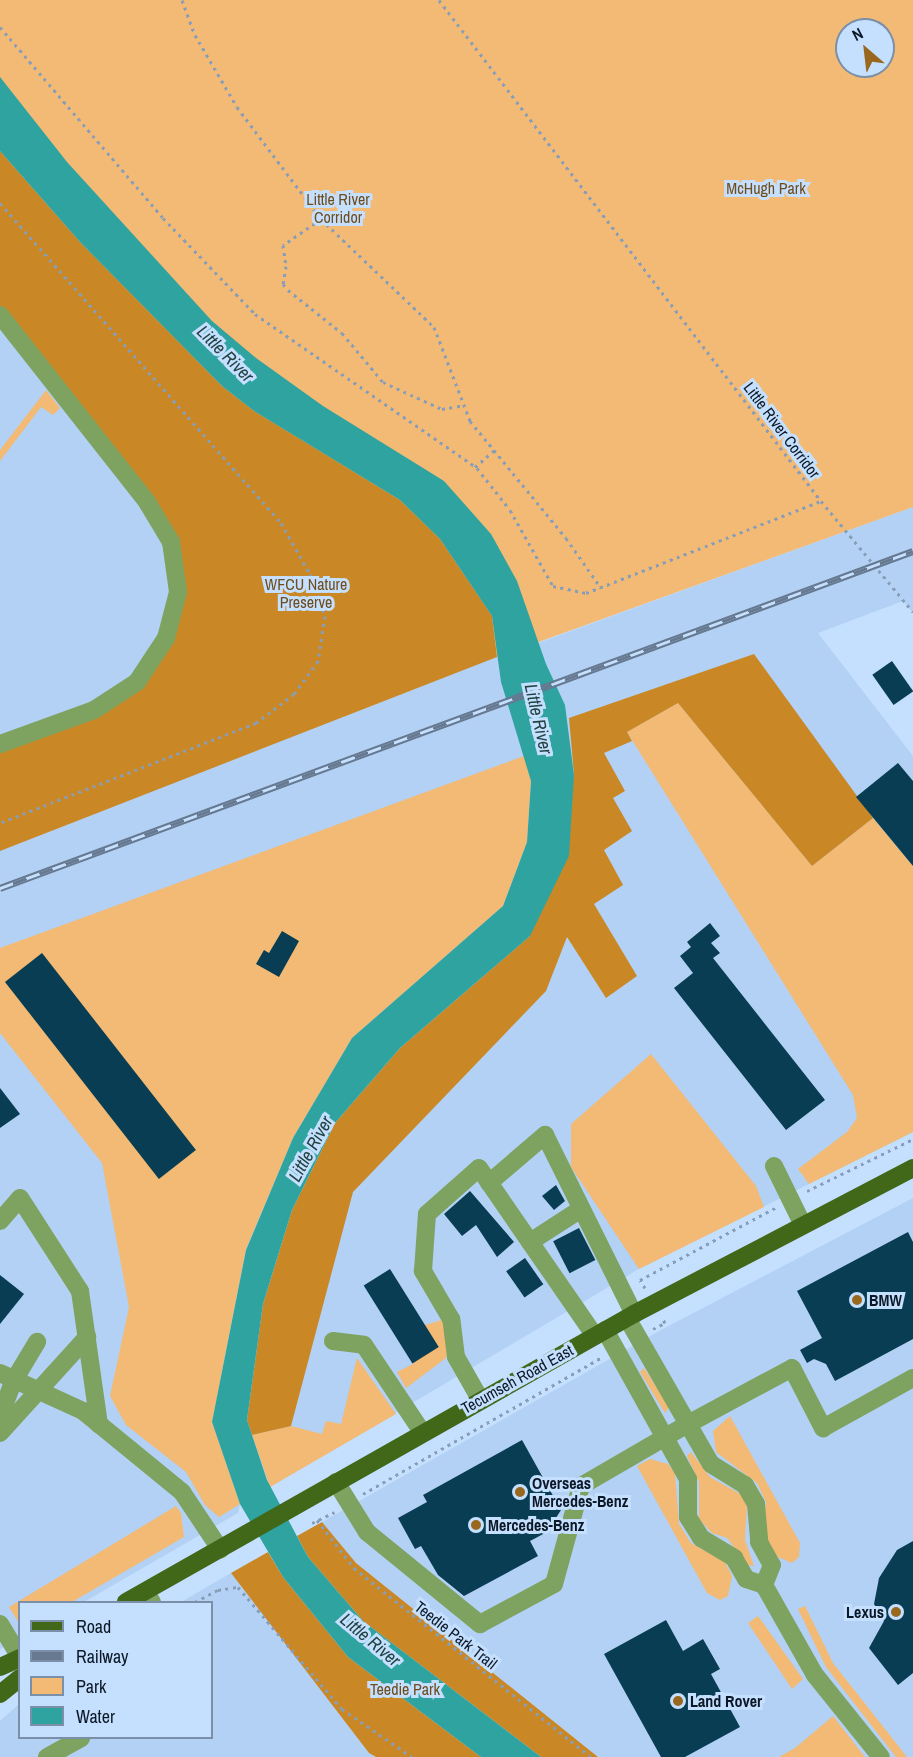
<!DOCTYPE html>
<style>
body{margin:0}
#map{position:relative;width:913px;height:1757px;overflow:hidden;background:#c5e0ff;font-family:"Archivo Narrow",sans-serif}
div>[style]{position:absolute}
.built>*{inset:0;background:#b3d1f4}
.green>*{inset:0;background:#f2ba74}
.forest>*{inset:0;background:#c98825}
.water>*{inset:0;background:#2fa3a0}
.building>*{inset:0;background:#083d53;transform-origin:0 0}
.path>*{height:3px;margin-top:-1.5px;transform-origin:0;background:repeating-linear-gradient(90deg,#889eb8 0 3px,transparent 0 7.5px)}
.minor>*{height:18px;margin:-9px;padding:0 9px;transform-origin:9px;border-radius:9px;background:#7ea360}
.major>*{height:18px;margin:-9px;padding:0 9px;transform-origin:9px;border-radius:9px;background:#416819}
.rail>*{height:7px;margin-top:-3.5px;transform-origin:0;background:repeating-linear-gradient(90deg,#c5e0ff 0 14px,#667990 0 28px);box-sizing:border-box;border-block:2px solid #667990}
.dots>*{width:16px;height:16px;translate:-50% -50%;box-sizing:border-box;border:3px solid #c5e0ff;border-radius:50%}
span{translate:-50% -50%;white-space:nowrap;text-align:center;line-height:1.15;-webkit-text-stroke:6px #c5e0ff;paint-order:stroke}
.park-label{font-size:16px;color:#6e4c1b}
.street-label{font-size:16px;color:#0c1826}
.poi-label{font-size:16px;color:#0c1826;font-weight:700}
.left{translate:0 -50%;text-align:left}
.right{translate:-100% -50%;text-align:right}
.water-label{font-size:18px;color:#224342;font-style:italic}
.legend{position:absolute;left:18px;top:1601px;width:195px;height:138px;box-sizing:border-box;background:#c5e0ff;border:2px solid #7b90a8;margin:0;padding:8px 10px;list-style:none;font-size:18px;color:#0c1826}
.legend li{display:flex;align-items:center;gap:12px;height:30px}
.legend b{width:30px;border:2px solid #7b90a8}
.north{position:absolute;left:835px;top:18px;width:60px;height:60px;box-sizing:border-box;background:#c5e0ff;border:2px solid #7b90a8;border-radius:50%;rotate:332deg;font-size:16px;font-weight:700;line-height:24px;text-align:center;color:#0c1826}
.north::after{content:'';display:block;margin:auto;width:21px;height:27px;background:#9a681c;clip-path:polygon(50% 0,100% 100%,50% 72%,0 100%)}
</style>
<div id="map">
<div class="built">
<i style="clip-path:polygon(0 149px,538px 643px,913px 507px,913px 613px,903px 601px,818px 633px,913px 756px,913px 1132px,639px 1269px,270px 1487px,247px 1420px,263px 1304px,569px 856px,517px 731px,531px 781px,503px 906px,352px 1038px,293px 1138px,246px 1250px,212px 1422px,240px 1504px,238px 1513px,84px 1602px,20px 1602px,19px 1639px,0 1649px)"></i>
<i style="clip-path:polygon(913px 1198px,913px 1757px,598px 1757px,356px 1563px,322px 1522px,659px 1331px)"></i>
<i style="clip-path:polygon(231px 1573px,369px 1753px,376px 1757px,0 1757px,0 1721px,19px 1704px,20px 1738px,212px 1738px,212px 1602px,181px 1602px)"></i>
</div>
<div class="green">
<i style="clip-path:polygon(evenodd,0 0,913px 0,913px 507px,497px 657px,492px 616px,440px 539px,400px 500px,254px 411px,162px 328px,0 151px,0 0,847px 30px,883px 30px,883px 66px,847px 66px,847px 30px)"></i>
<i style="clip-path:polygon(46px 390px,60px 408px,53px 415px,41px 407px,0 461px,0 450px)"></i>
<i style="clip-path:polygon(678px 703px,812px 866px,873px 818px,913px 866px,913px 1132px,809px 1184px,798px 1169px,847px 1132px,857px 1118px,853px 1095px,627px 732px)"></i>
<i style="clip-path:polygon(524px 756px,531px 781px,527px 842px,503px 906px,352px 1038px,293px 1138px,246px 1249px,212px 1422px,240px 1504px,219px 1517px,205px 1505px,186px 1472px,126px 1425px,110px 1396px,129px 1307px,102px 1163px,0 1033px,0 948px)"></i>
<i style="clip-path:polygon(651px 1054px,756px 1186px,764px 1207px,639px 1269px,571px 1167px,571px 1124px)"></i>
<i style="clip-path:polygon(445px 1319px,451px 1339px,446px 1358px,406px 1388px,397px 1372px,413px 1364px,425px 1325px)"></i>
<i style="clip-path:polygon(357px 1358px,396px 1414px,270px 1487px,252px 1435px,291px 1426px,322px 1434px,326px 1421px,341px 1424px)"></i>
<i style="clip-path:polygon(644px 1368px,669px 1407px,665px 1413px,640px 1372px)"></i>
<i style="clip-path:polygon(730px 1416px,800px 1543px,799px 1557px,792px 1563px,773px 1555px,763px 1529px,766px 1502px,757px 1483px,716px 1452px,713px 1431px)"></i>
<i style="clip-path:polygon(691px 1452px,710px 1477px,742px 1495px,747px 1507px,745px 1540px,754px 1566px,748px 1565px,727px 1538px,712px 1533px,699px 1519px,699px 1482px,687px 1456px)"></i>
<i style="clip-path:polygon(650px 1459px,668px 1464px,675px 1473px,679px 1524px,691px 1543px,725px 1562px,732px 1576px,728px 1596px,720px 1600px,707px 1593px,637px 1466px)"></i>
<i style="clip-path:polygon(176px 1506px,181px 1513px,184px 1537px,72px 1602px,20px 1602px,19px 1623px,9px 1607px)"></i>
<i style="clip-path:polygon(805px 1606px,833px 1663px,907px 1757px,896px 1757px,826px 1667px,798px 1609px)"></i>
<i style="clip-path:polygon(758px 1616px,803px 1679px,792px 1689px,748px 1623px)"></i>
<i style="clip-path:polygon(833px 1716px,865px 1757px,779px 1757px,795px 1748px)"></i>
</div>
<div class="forest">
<i style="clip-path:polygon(0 151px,81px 243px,222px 386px,254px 411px,400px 500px,440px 539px,492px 616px,497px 657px,0 851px,0 744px,137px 682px,178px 592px,171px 542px,0 315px)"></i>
<i style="clip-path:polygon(754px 654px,873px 818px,812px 866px,678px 703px,627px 732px,632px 741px,604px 753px,625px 791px,613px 798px,632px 831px,604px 850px,623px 885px,594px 904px,637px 976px,606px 998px,567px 937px,546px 991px,353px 1192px,291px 1426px,252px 1435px,247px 1420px,263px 1304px,292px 1210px,335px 1123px,400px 1048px,530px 936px,574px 775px,569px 718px)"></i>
<i style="clip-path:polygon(322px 1522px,356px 1563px,598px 1757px,541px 1757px,363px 1621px,308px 1557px,297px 1536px)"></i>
<i style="clip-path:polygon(268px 1552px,283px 1577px,348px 1657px,481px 1757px,376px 1757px,369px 1753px,231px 1573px)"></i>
</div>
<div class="water">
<i style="clip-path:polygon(0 77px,67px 162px,212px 321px,256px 358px,323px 406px,444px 481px,460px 499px,491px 534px,517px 581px,546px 664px,565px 705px,574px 775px,569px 856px,530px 936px,400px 1048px,335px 1123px,292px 1210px,263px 1304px,247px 1420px,267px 1480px,308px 1557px,363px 1621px,541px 1757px,481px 1757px,348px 1657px,283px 1577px,240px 1504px,212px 1422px,246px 1250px,293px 1138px,352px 1038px,503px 906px,527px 842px,531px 781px,501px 682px,492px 616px,440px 539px,400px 500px,254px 411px,222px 386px,81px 243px,0 151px)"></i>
</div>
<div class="building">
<i style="left:892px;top:661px;width:37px;height:24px;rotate:55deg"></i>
<i style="clip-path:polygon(898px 763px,913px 781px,913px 866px,856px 797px)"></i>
<i style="clip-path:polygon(710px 923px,720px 936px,711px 943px,720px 953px,713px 958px,825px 1100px,786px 1130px,674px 988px,693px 973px,680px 956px,691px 947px,687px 942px)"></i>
<i style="clip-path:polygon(282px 931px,299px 941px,279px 977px,256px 964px,264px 950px,269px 953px)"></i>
<i style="left:42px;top:953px;width:250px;height:47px;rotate:52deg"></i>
<i style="clip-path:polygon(0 1088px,20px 1114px,0 1128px)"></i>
<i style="clip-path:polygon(556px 1185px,565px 1201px,554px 1210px,542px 1196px)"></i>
<i style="clip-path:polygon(470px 1191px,514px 1242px,497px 1257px,476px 1225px,462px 1236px,444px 1214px)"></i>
<i style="left:579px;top:1228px;width:36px;height:29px;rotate:63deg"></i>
<i style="clip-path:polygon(908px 1232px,913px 1242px,913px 1339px,835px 1381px,826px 1364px,814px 1359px,807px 1363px,800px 1350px,822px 1338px,797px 1291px)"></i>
<i style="left:525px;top:1258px;width:32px;height:23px;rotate:55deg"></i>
<i style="left:390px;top:1269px;width:92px;height:31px;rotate:58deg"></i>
<i style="clip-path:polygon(0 1275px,24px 1294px,0 1324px)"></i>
<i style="clip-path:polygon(522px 1440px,561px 1510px,547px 1532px,530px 1541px,538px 1556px,464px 1596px,438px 1575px,421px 1546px,415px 1549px,398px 1518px,427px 1502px,423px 1495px)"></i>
<i style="clip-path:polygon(913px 1541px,913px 1673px,898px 1685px,869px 1648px,884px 1621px,874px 1604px,879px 1578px,897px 1550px)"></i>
<i style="clip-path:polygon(666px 1620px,683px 1651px,703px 1639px,720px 1669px,711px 1674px,740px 1727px,685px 1757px,661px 1757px,604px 1654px)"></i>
</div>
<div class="path">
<i style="left:182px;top:0;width:37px;rotate:70deg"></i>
<i style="left:195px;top:35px;width:83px;rotate:59.7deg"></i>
<i style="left:237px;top:107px;width:140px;rotate:53.1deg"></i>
<i style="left:321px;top:219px;width:156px;rotate:43.7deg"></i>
<i style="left:434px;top:327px;width:101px;rotate:69deg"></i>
<i style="left:470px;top:421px;width:151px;rotate:50.6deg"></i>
<i style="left:566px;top:538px;width:61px;rotate:55deg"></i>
<i style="left:439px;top:0;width:630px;rotate:52.68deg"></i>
<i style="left:821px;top:501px;width:144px;rotate:50.3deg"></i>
<i style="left:0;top:27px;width:251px;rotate:49.5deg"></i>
<i style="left:163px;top:218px;width:133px;rotate:46.2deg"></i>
<i style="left:255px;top:314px;width:270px;rotate:34.7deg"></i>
<i style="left:477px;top:468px;width:53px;rotate:51.8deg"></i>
<i style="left:510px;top:510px;width:87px;rotate:60.5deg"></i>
<i style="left:553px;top:586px;width:34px;rotate:12deg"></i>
<i style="left:586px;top:593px;width:252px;rotate:-21.4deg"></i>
<i style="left:0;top:203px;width:426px;rotate:48.7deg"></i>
<i style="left:281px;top:523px;width:59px;rotate:60.4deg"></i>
<i style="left:310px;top:574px;width:45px;rotate:70.3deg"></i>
<i style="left:325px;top:616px;width:46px;rotate:98.8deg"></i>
<i style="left:318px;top:661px;width:41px;rotate:126deg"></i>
<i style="left:294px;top:694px;width:48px;rotate:142.7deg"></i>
<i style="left:256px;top:723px;width:275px;rotate:158.7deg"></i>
<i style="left:321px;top:219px;width:46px;rotate:145.6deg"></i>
<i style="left:283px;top:245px;width:21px;rotate:82deg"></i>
<i style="left:286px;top:266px;width:18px;rotate:99deg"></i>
<i style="left:283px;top:284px;width:8px;rotate:50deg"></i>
<i style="left:288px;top:290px;width:69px;rotate:38.5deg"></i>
<i style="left:342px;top:333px;width:64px;rotate:50.1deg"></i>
<i style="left:383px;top:382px;width:65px;rotate:24.6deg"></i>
<i style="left:442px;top:409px;width:23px;rotate:-10deg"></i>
<i style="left:475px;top:467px;width:28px;rotate:-41deg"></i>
<i style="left:807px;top:1191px;width:118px;rotate:-26.1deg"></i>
<i style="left:645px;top:1288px;width:9px;rotate:-122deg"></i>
<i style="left:640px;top:1280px;width:155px;rotate:-28.1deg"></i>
<i style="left:653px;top:1329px;width:13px;rotate:-27deg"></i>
<i style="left:665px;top:1323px;width:7px;rotate:-117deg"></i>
<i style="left:363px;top:1494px;width:275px;rotate:-29.8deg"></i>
<i style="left:317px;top:1520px;width:61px;rotate:52.4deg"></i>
<i style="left:354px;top:1568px;width:303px;rotate:38.6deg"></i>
<i style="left:312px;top:1523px;width:25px;rotate:-26deg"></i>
<i style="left:195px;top:1602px;width:26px;rotate:-28deg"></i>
<i style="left:218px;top:1590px;width:20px;rotate:-9deg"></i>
<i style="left:238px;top:1587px;width:160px;rotate:49.6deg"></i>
<i style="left:342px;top:1709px;width:85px;rotate:34.4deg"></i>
</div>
<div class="minor">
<i style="left:0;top:315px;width:238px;rotate:51.8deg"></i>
<i style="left:147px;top:502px;width:47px;rotate:59deg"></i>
<i style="left:171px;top:542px;width:50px;rotate:82deg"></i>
<i style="left:178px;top:592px;width:48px;rotate:104.6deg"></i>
<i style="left:166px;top:638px;width:53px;rotate:123.4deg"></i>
<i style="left:137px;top:682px;width:51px;rotate:146.9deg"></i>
<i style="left:94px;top:710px;width:100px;rotate:160.1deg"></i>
<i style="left:774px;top:1166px;width:64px;rotate:63.8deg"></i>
<i style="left:489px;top:1183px;width:74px;rotate:-40.6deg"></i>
<i style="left:545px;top:1135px;width:200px;rotate:63.6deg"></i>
<i style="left:0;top:1221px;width:30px;rotate:-49deg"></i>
<i style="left:20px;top:1198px;width:111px;rotate:57.2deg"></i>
<i style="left:80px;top:1291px;width:135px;rotate:81.9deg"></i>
<i style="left:530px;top:1242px;width:61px;rotate:-32.9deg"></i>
<i style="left:627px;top:1318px;width:168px;rotate:60.1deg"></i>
<i style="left:711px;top:1464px;width:40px;rotate:32deg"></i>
<i style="left:745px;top:1485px;width:22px;rotate:60deg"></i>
<i style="left:756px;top:1504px;width:38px;rotate:85deg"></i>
<i style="left:759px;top:1542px;width:26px;rotate:61deg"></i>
<i style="left:772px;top:1565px;width:22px;rotate:112deg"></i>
<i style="left:605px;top:1330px;width:171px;rotate:60.9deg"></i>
<i style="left:688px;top:1479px;width:38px;rotate:90deg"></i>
<i style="left:688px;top:1517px;width:25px;rotate:58deg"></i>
<i style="left:701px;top:1538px;width:39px;rotate:31deg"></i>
<i style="left:734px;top:1558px;width:24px;rotate:60deg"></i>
<i style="left:746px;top:1579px;width:19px;rotate:18deg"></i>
<i style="left:764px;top:1585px;width:103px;rotate:60.5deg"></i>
<i style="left:815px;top:1675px;width:105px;rotate:51.2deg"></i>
<i style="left:333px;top:1341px;width:31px;rotate:7deg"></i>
<i style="left:364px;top:1345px;width:105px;rotate:56.3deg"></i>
<i style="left:0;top:1373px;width:91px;rotate:24.6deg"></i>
<i style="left:83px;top:1411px;width:128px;rotate:39.3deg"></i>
<i style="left:182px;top:1492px;width:69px;rotate:56.3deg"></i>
<i style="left:480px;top:1399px;width:48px;rotate:-119.7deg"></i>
<i style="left:456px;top:1357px;width:38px;rotate:-97deg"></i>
<i style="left:451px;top:1319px;width:56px;rotate:-120.3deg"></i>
<i style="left:423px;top:1271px;width:57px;rotate:-86deg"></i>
<i style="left:427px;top:1214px;width:69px;rotate:-41.5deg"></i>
<i style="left:479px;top:1168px;width:204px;rotate:55.4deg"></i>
<i style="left:0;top:1416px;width:36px;rotate:-69deg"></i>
<i style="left:13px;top:1382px;width:47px;rotate:-59deg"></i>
<i style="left:0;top:1433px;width:130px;rotate:-47.8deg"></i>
<i style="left:336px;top:1482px;width:59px;rotate:58.2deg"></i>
<i style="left:367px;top:1532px;width:146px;rotate:39.2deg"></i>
<i style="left:480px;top:1624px;width:84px;rotate:-28.4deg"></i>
<i style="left:554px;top:1584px;width:102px;rotate:-74.6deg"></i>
<i style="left:581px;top:1486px;width:124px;rotate:-30.1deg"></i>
<i style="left:688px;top:1424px;width:118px;rotate:-28.3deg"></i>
<i style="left:792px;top:1368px;width:68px;rotate:62.7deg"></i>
<i style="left:823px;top:1428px;width:103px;rotate:-29.1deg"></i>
<i style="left:145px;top:1592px;width:12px;rotate:55deg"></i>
<i style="left:0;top:1624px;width:39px;rotate:59deg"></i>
<i style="left:47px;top:1757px;width:39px;rotate:-29deg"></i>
</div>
<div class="major">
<i style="left:126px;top:1602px;width:584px;rotate:-29.55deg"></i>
<i style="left:634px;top:1314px;width:315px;rotate:-27.6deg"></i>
<i style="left:0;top:1667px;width:22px;rotate:-24deg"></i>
<i style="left:0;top:1694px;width:26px;rotate:-39deg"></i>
</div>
<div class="rail">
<i style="left:0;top:888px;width:973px;rotate:-20.26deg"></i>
</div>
<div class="dots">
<i style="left:857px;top:1300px;background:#9a681c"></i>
<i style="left:520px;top:1492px;background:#9a681c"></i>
<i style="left:476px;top:1525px;background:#9a681c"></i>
<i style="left:896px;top:1612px;background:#9a681c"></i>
<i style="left:678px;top:1701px;background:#9a681c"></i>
</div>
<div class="park-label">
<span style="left:766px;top:188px">McHugh Park</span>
<span style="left:338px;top:208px">Little River<br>Corridor</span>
<span style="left:306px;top:593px">WFCU Nature<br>Preserve</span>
<span style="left:405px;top:1689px">Teedie Park</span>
</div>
<div class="street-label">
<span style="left:782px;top:430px;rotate:53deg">Little River Corridor</span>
<span style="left:517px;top:1379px;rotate:-29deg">Tecumseh Road East</span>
<span style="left:456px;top:1635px;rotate:38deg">Teedie Park Trail</span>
</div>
<div class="poi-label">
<span class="left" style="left:869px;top:1300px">BMW</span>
<span class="left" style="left:532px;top:1492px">Overseas<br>Mercedes-Benz</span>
<span class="left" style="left:488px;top:1525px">Mercedes-Benz</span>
<span class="right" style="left:884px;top:1612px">Lexus</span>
<span class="left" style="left:690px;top:1701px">Land Rover</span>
</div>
<div class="water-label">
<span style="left:225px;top:354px;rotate:45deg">Little River</span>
<span style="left:538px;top:719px;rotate:77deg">Little River</span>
<span style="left:311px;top:1149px;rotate:-61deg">Little River</span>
<span style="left:370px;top:1640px;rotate:40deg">Little River</span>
</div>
<ul class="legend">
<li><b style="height:8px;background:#416819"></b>Road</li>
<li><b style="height:8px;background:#667990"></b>Railway</li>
<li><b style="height:16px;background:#f2ba74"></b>Park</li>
<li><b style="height:16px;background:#2fa3a0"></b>Water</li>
</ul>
<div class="north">N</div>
</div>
